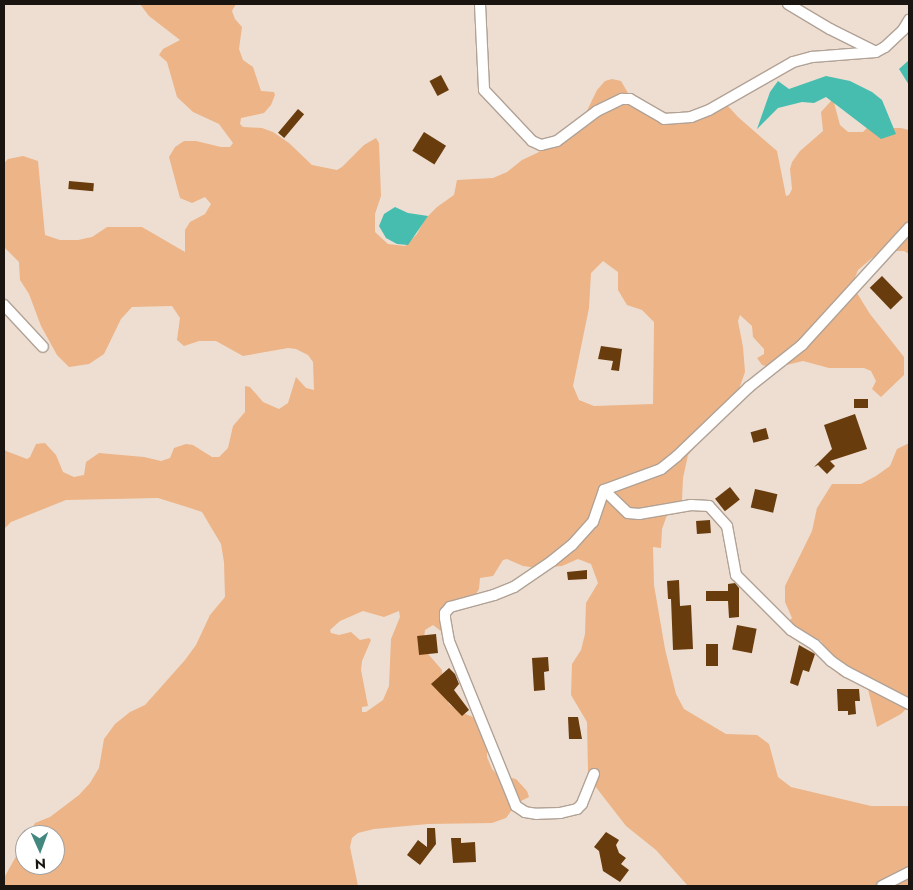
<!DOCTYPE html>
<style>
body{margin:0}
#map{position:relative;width:913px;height:890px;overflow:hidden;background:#eeded1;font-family:Jost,sans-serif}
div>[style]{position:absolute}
.green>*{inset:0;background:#ecb487}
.water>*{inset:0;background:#46bdaf}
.building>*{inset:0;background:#693c0e;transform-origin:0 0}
.roads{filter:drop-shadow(1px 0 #b1a296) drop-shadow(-1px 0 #b1a296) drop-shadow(0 1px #b1a296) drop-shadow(0 -1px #b1a296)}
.minor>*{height:10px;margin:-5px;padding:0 5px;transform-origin:5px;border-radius:5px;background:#fff}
span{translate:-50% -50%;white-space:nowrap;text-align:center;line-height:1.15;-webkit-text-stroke:5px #fff;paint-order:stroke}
.frame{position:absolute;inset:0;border:5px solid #1a1510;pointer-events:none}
.north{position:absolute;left:15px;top:825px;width:50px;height:50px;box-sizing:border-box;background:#fff;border:1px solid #a3a19f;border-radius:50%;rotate:178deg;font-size:14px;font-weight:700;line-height:20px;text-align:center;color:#1a1510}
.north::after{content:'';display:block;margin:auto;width:18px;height:22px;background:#43887f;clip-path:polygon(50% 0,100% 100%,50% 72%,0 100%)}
</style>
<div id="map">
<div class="green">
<i style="clip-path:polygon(evenodd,140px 4px,236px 4px,232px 11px,235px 19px,242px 27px,239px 49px,243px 60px,253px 67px,261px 91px,274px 92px,275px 95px,271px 105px,264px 113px,241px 118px,240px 124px,243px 127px,262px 128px,273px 132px,289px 143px,312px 165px,337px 170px,342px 167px,364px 145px,376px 138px,379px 143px,381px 196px,375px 214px,375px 232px,388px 244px,405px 246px,417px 234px,425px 219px,437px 207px,454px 195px,457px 180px,493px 178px,507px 172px,522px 160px,537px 153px,581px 123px,597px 90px,605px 81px,612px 79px,621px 81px,628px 93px,643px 105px,678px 116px,727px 105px,738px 117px,777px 151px,786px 196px,789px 195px,792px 189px,790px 169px,792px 162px,800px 151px,823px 131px,821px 112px,833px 99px,840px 125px,848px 132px,863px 132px,871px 124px,882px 128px,901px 128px,909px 130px,909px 254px,904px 251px,887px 251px,872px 258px,858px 270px,852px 285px,870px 314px,904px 357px,904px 375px,881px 397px,872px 389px,876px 381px,871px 371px,864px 368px,829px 368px,803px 361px,774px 368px,762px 365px,757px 358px,764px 354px,764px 349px,753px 337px,752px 326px,740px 315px,738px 321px,743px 347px,745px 372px,737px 395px,724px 414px,688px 455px,683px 478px,682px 500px,667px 515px,662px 529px,661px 548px,653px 547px,654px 585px,665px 649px,676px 694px,684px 709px,726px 734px,757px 735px,769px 744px,778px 777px,791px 787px,871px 806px,909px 806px,909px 886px,688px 886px,656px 850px,626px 826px,595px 786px,588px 771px,587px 722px,571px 695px,572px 664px,581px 650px,585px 634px,586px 603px,598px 583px,591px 564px,578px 559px,562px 566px,537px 568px,523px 566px,507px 559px,503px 560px,493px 576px,480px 578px,479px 589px,476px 594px,445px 610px,442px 632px,433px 625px,425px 630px,423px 648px,442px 670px,443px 688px,449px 704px,458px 711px,478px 719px,487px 734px,487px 757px,492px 769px,498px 775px,516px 779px,527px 791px,529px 797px,517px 803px,506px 818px,492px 823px,428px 824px,374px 829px,358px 833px,352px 838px,350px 847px,358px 886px,4px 886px,4px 878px,25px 840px,25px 865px,55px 865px,55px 835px,28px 835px,35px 823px,50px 817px,79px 795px,90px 783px,99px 768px,104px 739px,115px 724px,130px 712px,145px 705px,185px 660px,196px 645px,210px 615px,225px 597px,224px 562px,221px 544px,202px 512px,187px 507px,158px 498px,66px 500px,11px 522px,4px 529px,4px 448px,6px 451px,27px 459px,30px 457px,36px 444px,45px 443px,56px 455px,63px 472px,74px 477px,84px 475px,86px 462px,99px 453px,144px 457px,161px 461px,170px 458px,174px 448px,186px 444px,193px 445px,212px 457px,219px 457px,228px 448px,233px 426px,245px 412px,245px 386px,250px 387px,263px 402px,279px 409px,288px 403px,296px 377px,306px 388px,314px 390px,313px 362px,308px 355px,296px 349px,288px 348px,243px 356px,216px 341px,199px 341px,184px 346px,177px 340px,180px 318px,172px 306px,132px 307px,121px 319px,104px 354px,89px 364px,69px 367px,57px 355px,41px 326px,29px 294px,20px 280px,19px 262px,4px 247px,4px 163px,8px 159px,23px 156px,38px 161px,45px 235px,60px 240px,78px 240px,92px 237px,107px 227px,142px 227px,185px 252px,185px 230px,190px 222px,205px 214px,211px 204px,205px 197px,192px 203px,180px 198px,169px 157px,175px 147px,184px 141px,196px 141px,221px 147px,230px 147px,233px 143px,219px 124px,193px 112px,177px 97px,167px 62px,159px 55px,163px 49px,180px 40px,149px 16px,140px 4px,603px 261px,618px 272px,618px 290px,627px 305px,642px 310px,654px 322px,653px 404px,594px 406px,579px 400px,573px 386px,589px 308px,591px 273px,603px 261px,140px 4px,363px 611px,384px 617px,399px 611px,400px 617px,391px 639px,389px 686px,383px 700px,366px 712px,362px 712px,362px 707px,368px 706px,361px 670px,362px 661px,371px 640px,369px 638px,360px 640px,351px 632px,339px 635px,331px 633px,330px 630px,340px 621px,363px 611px)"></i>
<i style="clip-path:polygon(909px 443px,909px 706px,901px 714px,877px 727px,868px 689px,839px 675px,821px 641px,786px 624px,792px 618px,785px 602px,785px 586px,812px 531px,817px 508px,832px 484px,861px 484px,876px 476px,890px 466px,897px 449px)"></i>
</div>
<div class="water">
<i style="clip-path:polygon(909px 60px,909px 85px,899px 69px)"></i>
<i style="clip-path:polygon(826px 76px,850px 81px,872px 92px,882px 100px,896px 134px,881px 139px,826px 97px,814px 103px,802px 102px,778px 108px,757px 129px,770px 92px,778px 81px,789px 89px)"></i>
<i style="clip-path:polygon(395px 207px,408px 213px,428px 216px,408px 245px,397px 244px,386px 238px,379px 226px,384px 214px)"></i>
</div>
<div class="building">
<i style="left:441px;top:75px;width:17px;height:13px;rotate:62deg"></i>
<i style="left:298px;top:109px;width:8px;height:31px;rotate:40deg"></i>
<i style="left:424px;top:132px;width:26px;height:22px;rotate:32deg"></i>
<i style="left:69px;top:181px;width:25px;height:8px;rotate:5deg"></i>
<i style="left:882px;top:276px;width:30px;height:17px;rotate:46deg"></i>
<i style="clip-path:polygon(601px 346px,622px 349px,619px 371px,611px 370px,613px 361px,598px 359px)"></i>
<i style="left:854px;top:399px;width:14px;height:9px"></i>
<i style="clip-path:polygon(855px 414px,867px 449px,830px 461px,835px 466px,827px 474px,818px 465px,814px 467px,832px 449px,824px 425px)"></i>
<i style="left:766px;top:428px;width:11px;height:16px;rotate:75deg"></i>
<i style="left:730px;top:487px;width:16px;height:19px;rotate:52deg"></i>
<i style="left:755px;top:489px;width:23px;height:19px;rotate:13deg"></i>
<i style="left:710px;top:520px;width:13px;height:14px;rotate:86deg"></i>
<i style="clip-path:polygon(587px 570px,587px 579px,568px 580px,567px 572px)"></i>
<i style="clip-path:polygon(679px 580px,680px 606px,691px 605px,693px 649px,673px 650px,671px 599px,668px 599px,667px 581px)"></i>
<i style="clip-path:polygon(735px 583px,739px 588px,739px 617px,729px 618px,728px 601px,706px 601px,706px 591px,728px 591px,728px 584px)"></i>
<i style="left:737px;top:625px;width:20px;height:25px;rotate:11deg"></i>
<i style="left:436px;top:634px;width:19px;height:19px;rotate:84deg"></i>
<i style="left:706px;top:644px;width:12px;height:22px"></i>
<i style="clip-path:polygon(799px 645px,815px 654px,809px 672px,803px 670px,798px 686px,790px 683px)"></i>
<i style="clip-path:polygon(548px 657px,549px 671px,544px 672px,545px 690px,534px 691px,532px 658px)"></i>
<i style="clip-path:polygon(449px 668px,455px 674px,459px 684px,454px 690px,469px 710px,462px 716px,431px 684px)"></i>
<i style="clip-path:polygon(837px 689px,859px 689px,860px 701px,855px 701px,856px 714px,848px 715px,848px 711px,838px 711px)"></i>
<i style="clip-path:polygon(568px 717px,578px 717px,582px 739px,569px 739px)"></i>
<i style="clip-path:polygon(427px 828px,435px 828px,436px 844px,420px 865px,407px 855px,418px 840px,427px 847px)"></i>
<i style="clip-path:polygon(606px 832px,619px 840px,616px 845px,619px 853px,626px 858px,621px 864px,629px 870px,620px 882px,603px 871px,599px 851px,594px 847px)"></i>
<i style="clip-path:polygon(451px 838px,461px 838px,461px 843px,475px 842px,476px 862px,453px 863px)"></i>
</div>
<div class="roads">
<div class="minor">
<i style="left:480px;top:4px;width:86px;rotate:87.3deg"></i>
<i style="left:484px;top:90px;width:70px;rotate:46.7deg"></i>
<i style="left:532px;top:141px;width:10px;rotate:24deg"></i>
<i style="left:541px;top:145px;width:16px;rotate:-14deg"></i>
<i style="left:557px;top:141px;width:50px;rotate:-36.9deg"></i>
<i style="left:597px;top:111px;width:28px;rotate:-26deg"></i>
<i style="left:622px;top:99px;width:8px"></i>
<i style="left:630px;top:99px;width:39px;rotate:30deg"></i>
<i style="left:664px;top:119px;width:27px;rotate:-4deg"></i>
<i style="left:691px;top:117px;width:19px;rotate:-21deg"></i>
<i style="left:709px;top:110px;width:97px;rotate:-29.7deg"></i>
<i style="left:793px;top:62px;width:20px;rotate:-15deg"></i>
<i style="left:812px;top:57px;width:64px;rotate:-4.5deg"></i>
<i style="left:876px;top:52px;width:10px;rotate:-29deg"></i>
<i style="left:885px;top:47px;width:25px;rotate:-43deg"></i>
<i style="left:903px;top:30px;width:12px;rotate:-59deg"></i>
<i style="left:788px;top:4px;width:49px;rotate:30.8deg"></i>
<i style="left:830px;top:29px;width:51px;rotate:26.6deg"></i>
<i style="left:4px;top:305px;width:57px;rotate:47.1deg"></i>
<i style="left:604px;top:490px;width:33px;rotate:44deg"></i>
<i style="left:628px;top:513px;width:11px;rotate:5deg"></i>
<i style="left:639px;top:514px;width:53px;rotate:-9.8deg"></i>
<i style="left:691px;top:505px;width:18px;rotate:3deg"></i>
<i style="left:709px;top:506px;width:27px;rotate:48deg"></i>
<i style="left:727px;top:526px;width:50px;rotate:79.6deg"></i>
<i style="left:736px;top:575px;width:78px;rotate:45deg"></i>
<i style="left:791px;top:630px;width:28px;rotate:32deg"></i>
<i style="left:815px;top:645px;width:23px;rotate:45deg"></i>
<i style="left:831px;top:661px;width:19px;rotate:35deg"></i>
<i style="left:847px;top:672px;width:70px;rotate:27.3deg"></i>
<i style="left:604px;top:490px;width:61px;rotate:-20.2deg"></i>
<i style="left:661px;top:469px;width:21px;rotate:-39deg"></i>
<i style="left:677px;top:456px;width:100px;rotate:-43.8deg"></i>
<i style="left:749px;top:387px;width:68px;rotate:-38.4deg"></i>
<i style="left:802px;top:345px;width:159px;rotate:-47.6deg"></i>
<i style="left:594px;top:774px;width:32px;rotate:112deg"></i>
<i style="left:582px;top:804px;width:7px;rotate:135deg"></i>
<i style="left:577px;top:809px;width:17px;rotate:167deg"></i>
<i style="left:560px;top:813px;width:23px;rotate:178deg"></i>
<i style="left:537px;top:814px;width:12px;rotate:-171deg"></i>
<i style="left:525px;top:812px;width:11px;rotate:-146deg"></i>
<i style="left:516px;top:806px;width:178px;rotate:-112.1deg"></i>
<i style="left:449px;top:641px;width:23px;rotate:-100deg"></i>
<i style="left:445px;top:618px;width:5px;rotate:-90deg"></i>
<i style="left:445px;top:613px;width:8px;rotate:-50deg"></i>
<i style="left:450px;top:607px;width:46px;rotate:-15.3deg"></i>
<i style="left:494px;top:595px;width:22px;rotate:-22deg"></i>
<i style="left:514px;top:587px;width:46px;rotate:-34.4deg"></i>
<i style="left:552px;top:561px;width:26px;rotate:-39deg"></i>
<i style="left:572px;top:545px;width:31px;rotate:-48deg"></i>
<i style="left:593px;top:522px;width:34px;rotate:-71deg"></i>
<i style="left:882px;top:886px;width:30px;rotate:-27deg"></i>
</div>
</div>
<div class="frame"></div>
<div class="north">N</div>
</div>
